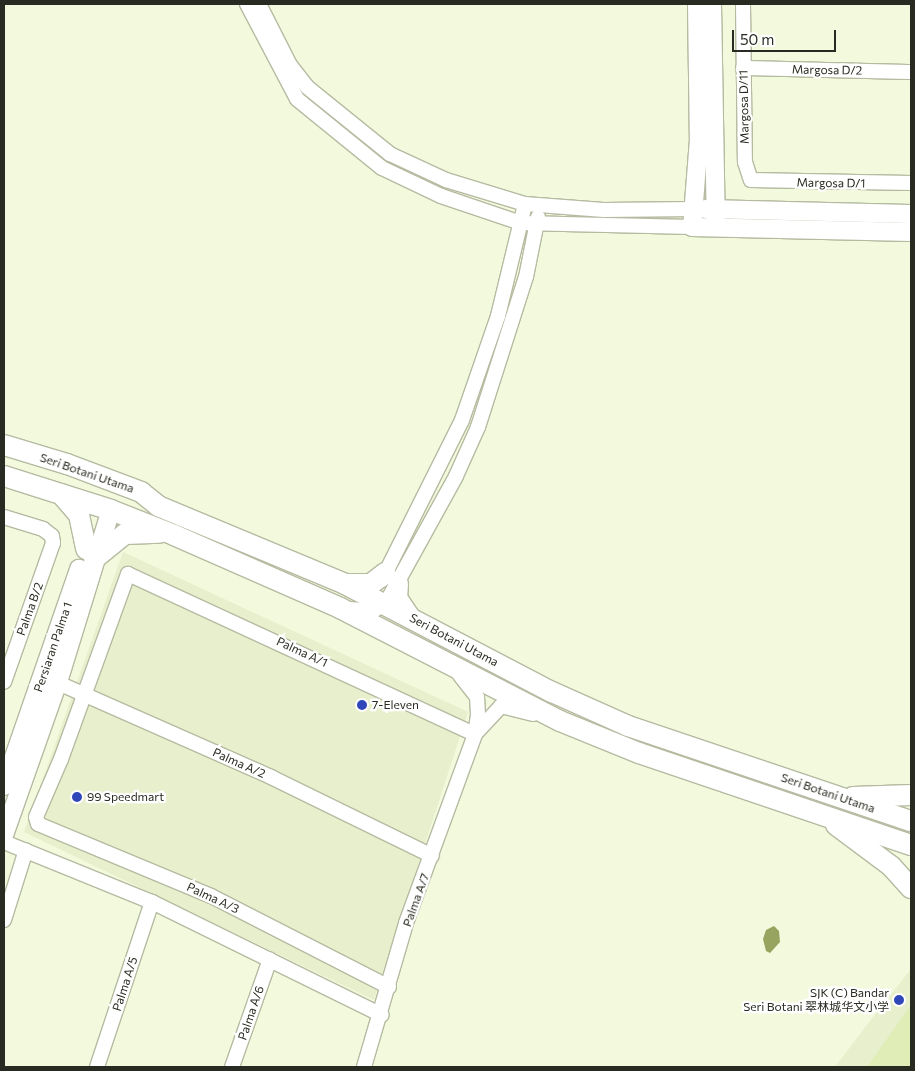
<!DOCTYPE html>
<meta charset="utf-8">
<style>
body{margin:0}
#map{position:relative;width:915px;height:1071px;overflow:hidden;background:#f2f9dd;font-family:Commissioner,"Noto Sans SC",sans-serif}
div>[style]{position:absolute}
.built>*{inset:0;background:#e7efcc}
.green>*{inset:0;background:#e0edb7}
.water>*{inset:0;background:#96a45f}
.roads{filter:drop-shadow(1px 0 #b5bba1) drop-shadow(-1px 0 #b5bba1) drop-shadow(0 1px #b5bba1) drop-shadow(0 -1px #b5bba1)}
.minor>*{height:14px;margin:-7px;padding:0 7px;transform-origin:7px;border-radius:7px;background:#fff}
.tertiary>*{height:18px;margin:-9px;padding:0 9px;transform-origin:9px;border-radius:9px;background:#fff}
.secondary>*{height:20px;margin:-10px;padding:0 10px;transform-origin:10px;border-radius:10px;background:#fff}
.dots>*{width:14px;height:14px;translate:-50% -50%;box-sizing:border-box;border:2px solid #fff;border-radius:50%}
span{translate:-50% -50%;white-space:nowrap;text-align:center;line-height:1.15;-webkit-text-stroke:4.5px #fff;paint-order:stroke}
.street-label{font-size:12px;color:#282b21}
.poi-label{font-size:12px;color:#282b21}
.left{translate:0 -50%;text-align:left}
.right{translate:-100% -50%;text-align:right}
.frame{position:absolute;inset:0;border:5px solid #282b21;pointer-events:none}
.scale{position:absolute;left:732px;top:30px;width:104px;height:22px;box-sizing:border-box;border:2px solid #282b21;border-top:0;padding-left:6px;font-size:15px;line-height:18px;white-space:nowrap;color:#282b21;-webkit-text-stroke:4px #fff;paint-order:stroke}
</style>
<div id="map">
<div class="built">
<i style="clip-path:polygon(123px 552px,468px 712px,374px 1000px,24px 832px)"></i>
<i style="clip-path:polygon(911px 969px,911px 1067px,835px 1067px,863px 1030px)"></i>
</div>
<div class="green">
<i style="clip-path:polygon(911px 1005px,911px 1067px,867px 1067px)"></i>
</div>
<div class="water">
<i style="clip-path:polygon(774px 926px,779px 931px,780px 942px,770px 953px,766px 951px,763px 939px,766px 930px)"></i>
</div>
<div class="roads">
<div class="minor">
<i style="left:247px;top:4px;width:107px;rotate:62.2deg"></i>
<i style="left:297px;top:99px;width:109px;rotate:39.1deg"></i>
<i style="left:382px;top:168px;width:65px;rotate:25.4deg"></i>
<i style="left:441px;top:196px;width:84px;rotate:18.6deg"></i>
<i style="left:521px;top:223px;width:171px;rotate:1.3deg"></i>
<i style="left:259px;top:4px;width:68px;rotate:63.1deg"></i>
<i style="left:290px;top:65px;width:28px;rotate:52deg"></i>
<i style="left:307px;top:87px;width:107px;rotate:38.9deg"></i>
<i style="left:390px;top:154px;width:62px;rotate:24.9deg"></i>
<i style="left:446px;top:180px;width:83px;rotate:16.9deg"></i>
<i style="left:525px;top:204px;width:79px;rotate:4.3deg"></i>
<i style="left:604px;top:210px;width:90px;rotate:-0.6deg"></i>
<i style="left:743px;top:4px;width:158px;rotate:89.3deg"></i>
<i style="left:745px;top:162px;width:19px;rotate:72deg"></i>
<i style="left:751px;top:180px;width:160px;rotate:1.1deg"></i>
<i style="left:743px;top:68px;width:168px;rotate:1.4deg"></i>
<i style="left:4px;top:517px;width:41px;rotate:17.1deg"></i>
<i style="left:43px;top:529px;width:11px;rotate:38deg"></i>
<i style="left:52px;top:536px;width:7px;rotate:82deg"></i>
<i style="left:53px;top:543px;width:147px;rotate:109.4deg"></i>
<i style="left:382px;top:580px;width:179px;rotate:-63.4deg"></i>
<i style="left:462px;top:420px;width:110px;rotate:-70.9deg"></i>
<i style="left:498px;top:316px;width:115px;rotate:-76.4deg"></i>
<i style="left:350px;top:609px;width:23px;rotate:5deg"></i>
<i style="left:373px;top:611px;width:15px;rotate:-32deg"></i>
<i style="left:386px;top:603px;width:145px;rotate:-61.1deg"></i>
<i style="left:456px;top:476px;width:54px;rotate:-65.8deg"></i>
<i style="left:478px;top:427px;width:157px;rotate:-72.3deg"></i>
<i style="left:526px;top:277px;width:61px;rotate:-78.7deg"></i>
<i style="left:49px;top:679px;width:243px;rotate:23.8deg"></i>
<i style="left:271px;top:777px;width:179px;rotate:26.1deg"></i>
<i style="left:475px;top:734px;width:38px;rotate:-47deg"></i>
<i style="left:501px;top:706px;width:33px;rotate:14deg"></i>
<i style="left:4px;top:842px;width:160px;rotate:22.1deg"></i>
<i style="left:152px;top:902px;width:256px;rotate:26.2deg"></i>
<i style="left:4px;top:920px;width:73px;rotate:-72.6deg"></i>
<i style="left:389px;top:987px;width:200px;rotate:-152.9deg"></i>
<i style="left:211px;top:896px;width:187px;rotate:-157.4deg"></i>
<i style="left:38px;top:824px;width:7px;rotate:-106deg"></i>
<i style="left:36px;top:817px;width:63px;rotate:-66.7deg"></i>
<i style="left:61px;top:759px;width:197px;rotate:-70.1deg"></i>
<i style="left:128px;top:574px;width:382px;rotate:24.8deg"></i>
<i style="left:97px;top:1067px;width:174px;rotate:-71.6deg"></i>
<i style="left:232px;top:1067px;width:114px;rotate:-70.6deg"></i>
<i style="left:364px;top:1067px;width:150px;rotate:-73.7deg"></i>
<i style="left:406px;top:923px;width:201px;rotate:-69.9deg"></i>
<i style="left:475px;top:734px;width:19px;rotate:-81deg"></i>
<i style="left:478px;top:715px;width:18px;rotate:-93deg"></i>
<i style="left:477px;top:697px;width:28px;rotate:-128deg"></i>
</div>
<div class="tertiary">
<i style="left:697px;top:4px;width:135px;rotate:89.2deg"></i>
<i style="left:699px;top:139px;width:88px;rotate:94.5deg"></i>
<i style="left:692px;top:227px;width:219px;rotate:1.3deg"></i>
<i style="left:712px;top:4px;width:223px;rotate:89deg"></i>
<i style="left:705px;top:209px;width:206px;rotate:1.4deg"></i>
<i style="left:4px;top:786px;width:230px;rotate:-70.9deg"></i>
<i style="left:4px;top:835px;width:162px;rotate:-70.6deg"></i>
<i style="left:58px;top:682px;width:180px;rotate:-72.9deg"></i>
</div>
<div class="secondary">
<i style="left:4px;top:445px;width:66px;rotate:16.8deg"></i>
<i style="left:67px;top:464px;width:79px;rotate:20.7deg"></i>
<i style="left:141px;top:492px;width:22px;rotate:39deg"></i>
<i style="left:158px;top:506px;width:203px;rotate:22.6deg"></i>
<i style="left:345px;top:584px;width:233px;rotate:27.6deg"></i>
<i style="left:552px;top:692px;width:83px;rotate:24.1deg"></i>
<i style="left:628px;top:726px;width:299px;rotate:18.6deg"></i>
<i style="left:4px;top:476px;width:112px;rotate:17.6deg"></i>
<i style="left:111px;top:510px;width:68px;rotate:21.6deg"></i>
<i style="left:174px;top:535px;width:181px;rotate:23.7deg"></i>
<i style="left:340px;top:608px;width:247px;rotate:27.2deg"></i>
<i style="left:560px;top:721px;width:85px;rotate:22.1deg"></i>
<i style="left:639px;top:753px;width:287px;rotate:18.7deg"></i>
<i style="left:61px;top:494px;width:28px;rotate:49deg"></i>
<i style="left:79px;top:515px;width:35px;rotate:78deg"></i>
<i style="left:94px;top:559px;width:40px;rotate:-39deg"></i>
<i style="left:125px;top:534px;width:34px;rotate:-2deg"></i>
<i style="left:347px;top:584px;width:24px"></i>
<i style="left:371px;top:584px;width:18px;rotate:-38deg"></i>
<i style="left:398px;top:584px;width:14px;rotate:94deg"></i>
<i style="left:397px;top:598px;width:22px;rotate:56deg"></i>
<i style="left:853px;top:797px;width:58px;rotate:-2deg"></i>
<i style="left:836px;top:825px;width:69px;rotate:36.7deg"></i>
<i style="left:891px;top:866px;width:30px;rotate:48deg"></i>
</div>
</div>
<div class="dots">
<i style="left:362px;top:705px;background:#2f47b8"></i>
<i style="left:77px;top:797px;background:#2f47b8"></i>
<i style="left:899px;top:1000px;background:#2f47b8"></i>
</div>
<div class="street-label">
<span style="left:827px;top:70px;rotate:1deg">Margosa D/2</span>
<span style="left:744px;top:107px;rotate:-91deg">Margosa D/11</span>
<span style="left:831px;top:183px;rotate:1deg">Margosa D/1</span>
<span style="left:87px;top:473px;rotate:19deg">Seri Botani Utama</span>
<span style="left:30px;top:609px;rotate:-70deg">Palma B/2</span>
<span style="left:454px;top:640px;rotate:28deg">Seri Botani Utama</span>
<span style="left:53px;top:647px;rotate:-71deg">Persiaran Palma 1</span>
<span style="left:302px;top:652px;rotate:25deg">Palma A/1</span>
<span style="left:239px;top:763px;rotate:24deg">Palma A/2</span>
<span style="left:828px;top:793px;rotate:19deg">Seri Botani Utama</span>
<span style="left:213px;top:898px;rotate:25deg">Palma A/3</span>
<span style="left:416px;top:900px;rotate:-70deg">Palma A/7</span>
<span style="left:125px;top:984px;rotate:-72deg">Palma A/5</span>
<span style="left:251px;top:1013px;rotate:-71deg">Palma A/6</span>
</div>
<div class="poi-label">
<span class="left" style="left:372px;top:705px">7-Eleven</span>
<span class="left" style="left:87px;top:797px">99 Speedmart</span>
<span class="right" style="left:889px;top:1000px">SJK (C) Bandar<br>Seri Botani 翠林城华文小学</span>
</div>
<div class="frame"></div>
<div class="scale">50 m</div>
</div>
